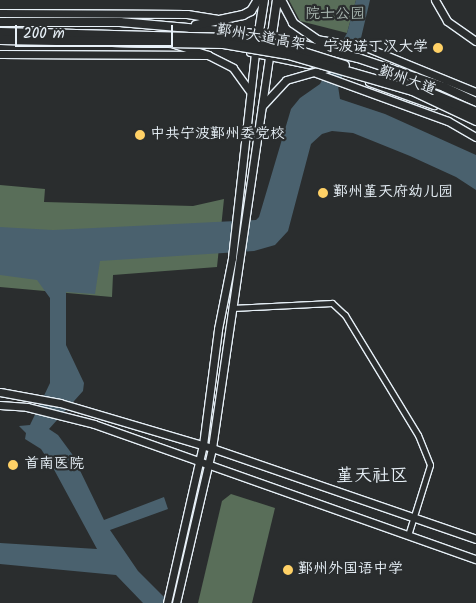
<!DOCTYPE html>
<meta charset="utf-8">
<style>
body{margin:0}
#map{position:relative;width:476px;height:603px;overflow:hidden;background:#2a2d2e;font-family:Kalam,"LXGW WenKai TC",sans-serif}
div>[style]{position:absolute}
.green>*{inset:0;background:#596e59}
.water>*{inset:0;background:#4a616e}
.roads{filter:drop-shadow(1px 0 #e8f1f8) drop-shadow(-1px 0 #e8f1f8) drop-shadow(0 1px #e8f1f8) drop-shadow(0 -1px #e8f1f8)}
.street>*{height:5px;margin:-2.5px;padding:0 2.5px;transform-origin:2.5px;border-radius:2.5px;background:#2a2d2e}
.secondary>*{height:7px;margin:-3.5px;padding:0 3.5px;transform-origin:3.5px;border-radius:3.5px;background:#2a2d2e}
.primary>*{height:8px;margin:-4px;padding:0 4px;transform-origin:4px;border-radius:4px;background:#2a2d2e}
.bridges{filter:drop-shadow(1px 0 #e8f1f8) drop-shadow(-1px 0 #e8f1f8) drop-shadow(0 1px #e8f1f8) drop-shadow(0 -1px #e8f1f8)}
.highway-bridge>*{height:9px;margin:-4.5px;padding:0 4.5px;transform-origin:4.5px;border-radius:4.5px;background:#2a2d2e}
.dots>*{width:14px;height:14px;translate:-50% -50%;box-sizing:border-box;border:2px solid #2a2d2e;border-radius:50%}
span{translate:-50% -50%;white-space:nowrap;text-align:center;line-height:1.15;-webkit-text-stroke:4.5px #2a2d2e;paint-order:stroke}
.park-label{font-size:15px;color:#a8b6b0}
.street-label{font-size:15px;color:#e8f1f8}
.poi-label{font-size:15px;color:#e8f1f8}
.right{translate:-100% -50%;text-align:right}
.left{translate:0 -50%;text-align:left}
.quarter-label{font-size:18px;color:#e8f1f8}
.scale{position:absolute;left:15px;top:25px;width:158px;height:22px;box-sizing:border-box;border:2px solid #e8f1f8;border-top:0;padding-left:6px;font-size:15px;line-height:18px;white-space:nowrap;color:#e8f1f8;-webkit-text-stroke:4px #2a2d2e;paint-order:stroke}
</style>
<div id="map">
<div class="green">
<i style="clip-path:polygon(289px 0,356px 0,347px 33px,300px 21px)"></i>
<i style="clip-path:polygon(0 185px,45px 189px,44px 202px,193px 206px,224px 199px,217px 267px,113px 275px,112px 297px,0 287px)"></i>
<i style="clip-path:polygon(231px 494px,275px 508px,252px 603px,198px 603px,222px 501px)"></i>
</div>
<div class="water">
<i style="clip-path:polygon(356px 0,370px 0,361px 38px,338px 86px,340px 99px,385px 114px,476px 155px,476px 190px,456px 177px,410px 156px,353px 133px,332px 131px,322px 134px,311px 144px,288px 231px,275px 245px,254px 251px,100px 261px,95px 294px,66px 292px,66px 345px,84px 383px,83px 391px,49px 429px,58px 435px,72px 454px,104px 520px,164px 497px,168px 509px,110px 530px,138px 571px,170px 603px,143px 603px,116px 575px,0 564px,0 543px,97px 549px,51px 464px,41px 449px,25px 439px,26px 433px,19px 426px,30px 425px,50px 383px,50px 298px,37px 280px,0 275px,0 227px,53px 230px,256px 220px,259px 217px,291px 109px,300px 98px,320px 84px,347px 33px)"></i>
</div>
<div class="roads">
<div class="street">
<i style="left:232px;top:308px;width:100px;rotate:-2.9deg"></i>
<i style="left:332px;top:303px;width:18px;rotate:43deg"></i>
<i style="left:345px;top:315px;width:140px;rotate:58.7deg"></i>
<i style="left:418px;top:435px;width:32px;rotate:68deg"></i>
<i style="left:430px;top:465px;width:73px;rotate:107.4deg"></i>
</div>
<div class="secondary">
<i style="left:435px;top:0;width:24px;rotate:60deg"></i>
<i style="left:447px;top:21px;width:35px;rotate:35deg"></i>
<i style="left:0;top:13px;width:187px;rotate:0.3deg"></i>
<i style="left:187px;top:14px;width:30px;rotate:9deg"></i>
<i style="left:316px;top:39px;width:53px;rotate:9.8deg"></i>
<i style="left:368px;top:48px;width:117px;rotate:22.2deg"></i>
<i style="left:174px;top:44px;width:36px;rotate:18deg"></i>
<i style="left:208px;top:55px;width:28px;rotate:27deg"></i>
<i style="left:233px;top:68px;width:27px;rotate:54deg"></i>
<i style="left:0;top:54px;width:208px;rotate:0.3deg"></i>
<i style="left:316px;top:73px;width:140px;rotate:20deg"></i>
<i style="left:448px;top:121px;width:32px;rotate:30deg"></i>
<i style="left:262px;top:106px;width:35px;rotate:-47deg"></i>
<i style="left:286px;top:80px;width:44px;rotate:-15.9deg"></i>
<i style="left:0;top:392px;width:61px;rotate:10.4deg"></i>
<i style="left:60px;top:403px;width:159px;rotate:16.5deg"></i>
<i style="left:212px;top:448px;width:279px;rotate:19deg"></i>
<i style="left:0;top:405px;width:27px;rotate:4deg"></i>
<i style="left:27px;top:407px;width:69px;rotate:14.2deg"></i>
<i style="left:94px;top:424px;width:405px;rotate:19.5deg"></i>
<i style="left:167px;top:603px;width:162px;rotate:-77.2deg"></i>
<i style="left:203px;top:445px;width:117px;rotate:-82.6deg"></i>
<i style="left:218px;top:329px;width:72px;rotate:-78.8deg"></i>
<i style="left:232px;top:258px;width:206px;rotate:-83.6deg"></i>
<i style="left:176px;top:603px;width:159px;rotate:-76.9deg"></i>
<i style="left:212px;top:448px;width:396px;rotate:-81.7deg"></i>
</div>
<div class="primary">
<i style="left:281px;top:0;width:26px;rotate:62deg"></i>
<i style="left:293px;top:23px;width:44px;rotate:34.8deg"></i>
<i style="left:0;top:22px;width:120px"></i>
<i style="left:120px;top:22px;width:139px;rotate:5deg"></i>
<i style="left:258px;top:34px;width:103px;rotate:13.5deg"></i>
<i style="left:358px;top:58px;width:91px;rotate:18.6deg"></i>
<i style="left:444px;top:87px;width:35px;rotate:25deg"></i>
<i style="left:196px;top:25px;width:48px;rotate:-12deg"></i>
<i style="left:243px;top:15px;width:9px;rotate:-27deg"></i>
<i style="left:251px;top:11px;width:13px;rotate:-58deg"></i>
<i style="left:258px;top:38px;width:38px;rotate:-81deg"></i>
<i style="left:271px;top:41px;width:41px;rotate:-81.7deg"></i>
<i style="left:251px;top:52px;width:59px;rotate:11.7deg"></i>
<i style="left:370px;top:82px;width:68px;rotate:19.8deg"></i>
</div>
</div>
<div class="bridges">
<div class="highway-bridge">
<i style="left:0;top:32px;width:237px;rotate:1.5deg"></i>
<i style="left:237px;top:38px;width:45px;rotate:9deg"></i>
<i style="left:281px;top:45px;width:66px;rotate:17.6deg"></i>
<i style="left:0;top:39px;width:223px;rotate:1deg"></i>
<i style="left:223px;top:43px;width:66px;rotate:9.6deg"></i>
<i style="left:288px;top:54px;width:129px;rotate:16.2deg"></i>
<i style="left:412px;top:90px;width:71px;rotate:25.1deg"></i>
<i style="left:414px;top:86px;width:67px;rotate:22.8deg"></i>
</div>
</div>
<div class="dots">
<i style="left:438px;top:48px;background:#ffd166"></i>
<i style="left:140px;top:135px;background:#ffd166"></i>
<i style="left:323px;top:193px;background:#ffd166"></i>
<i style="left:13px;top:465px;background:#ffd166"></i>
<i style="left:288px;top:570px;background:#ffd166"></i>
</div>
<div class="park-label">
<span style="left:335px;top:15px">院士公园</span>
</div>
<div class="street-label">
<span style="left:261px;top:38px;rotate:10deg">鄞州大道高架</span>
<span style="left:407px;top:81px;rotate:20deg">鄞州大道</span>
</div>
<div class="poi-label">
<span class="right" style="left:428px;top:48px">宁波诺丁汉大学</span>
<span class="left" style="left:150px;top:135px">中共宁波鄞州委党校</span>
<span class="left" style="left:333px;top:193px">鄞州堇天府幼儿园</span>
<span class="left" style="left:24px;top:465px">首南医院</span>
<span class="left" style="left:298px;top:570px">鄞州外国语中学</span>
</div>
<div class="quarter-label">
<span style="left:372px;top:477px">堇天社区</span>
</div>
<div class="scale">200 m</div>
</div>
